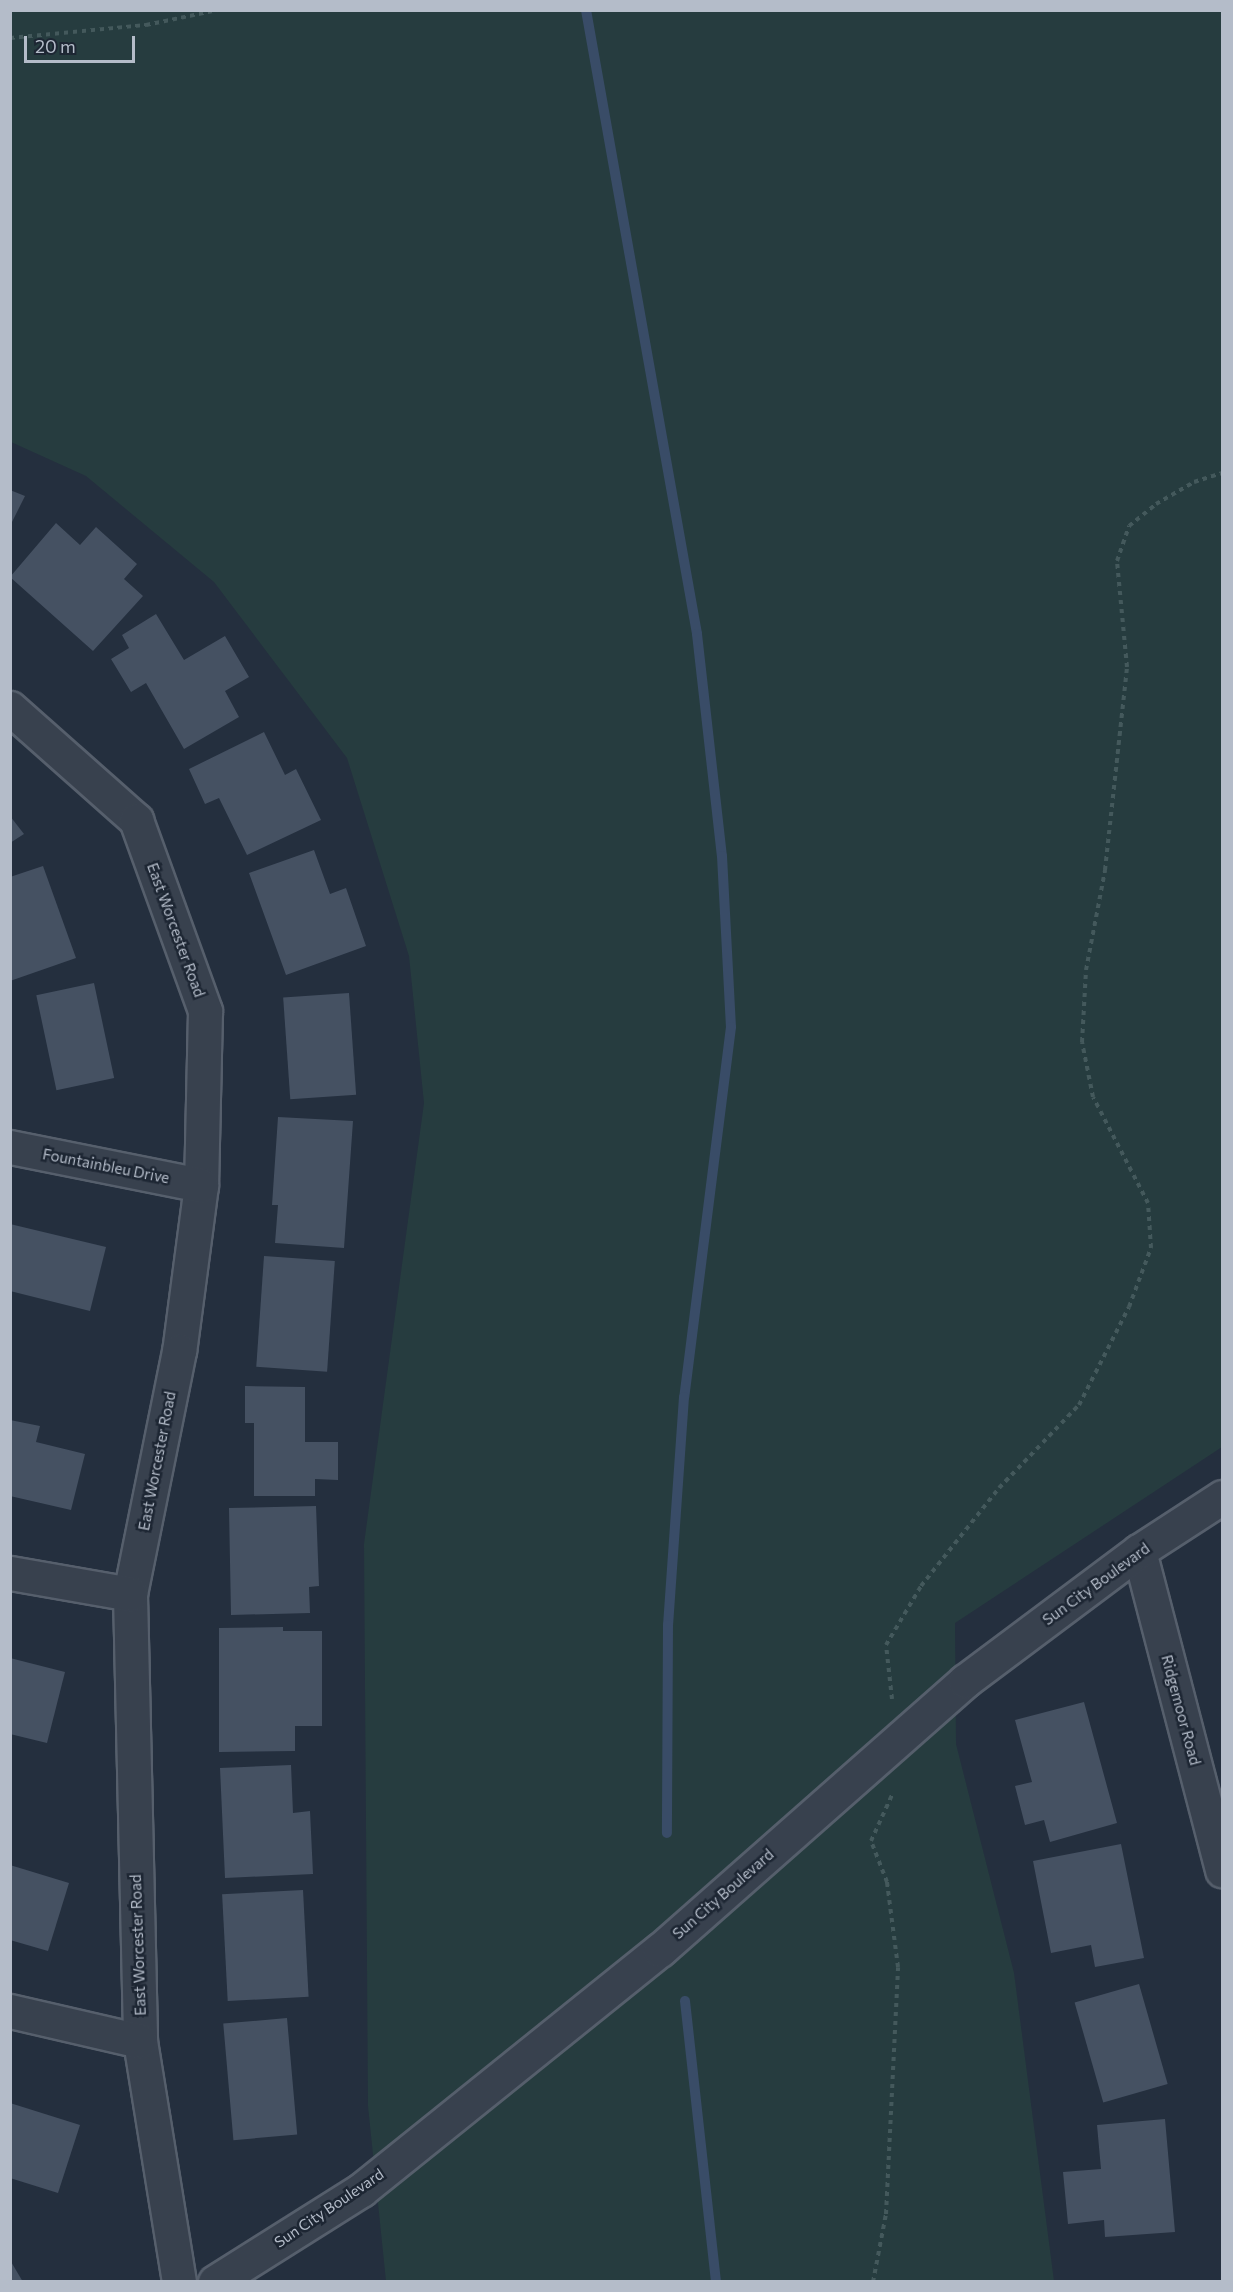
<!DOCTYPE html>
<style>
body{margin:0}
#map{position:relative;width:1233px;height:2292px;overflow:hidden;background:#242f3e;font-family:Commissioner,sans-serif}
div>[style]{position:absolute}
.green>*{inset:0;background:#263c3f}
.stream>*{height:10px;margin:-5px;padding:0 5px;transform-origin:5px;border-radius:5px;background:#394c67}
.building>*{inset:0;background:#455162;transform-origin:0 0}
.path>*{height:4px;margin-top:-2px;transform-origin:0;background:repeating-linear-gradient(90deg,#44595c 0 4.5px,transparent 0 9px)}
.roads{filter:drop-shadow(2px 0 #565f6c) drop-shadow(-2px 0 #565f6c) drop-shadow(0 2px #565f6c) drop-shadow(0 -2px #565f6c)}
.minor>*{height:33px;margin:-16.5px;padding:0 16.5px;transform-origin:16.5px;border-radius:16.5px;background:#38414e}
.tertiary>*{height:33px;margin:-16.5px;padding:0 16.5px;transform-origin:16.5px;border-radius:16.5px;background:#38414e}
span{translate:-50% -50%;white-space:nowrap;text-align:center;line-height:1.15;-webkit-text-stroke:5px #1d2633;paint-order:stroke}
.street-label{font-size:15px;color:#b4bcc9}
.frame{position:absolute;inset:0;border:12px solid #b4bcc9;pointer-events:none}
.scale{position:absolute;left:24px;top:36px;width:111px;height:27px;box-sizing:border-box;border:3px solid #b4bcc9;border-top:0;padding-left:8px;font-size:18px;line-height:21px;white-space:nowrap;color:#b4bcc9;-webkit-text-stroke:4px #1d2633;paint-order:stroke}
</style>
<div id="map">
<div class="green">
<i style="clip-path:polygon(11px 11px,1222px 11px,1222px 1447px,955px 1623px,956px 1744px,1014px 1973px,1054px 2281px,386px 2281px,368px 2106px,364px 1544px,424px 1103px,409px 956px,347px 758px,214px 582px,86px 476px,11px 442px)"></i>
</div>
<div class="stream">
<i style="left:586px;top:10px;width:634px;rotate:79.91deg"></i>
<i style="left:697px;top:634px;width:223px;rotate:83.6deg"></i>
<i style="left:722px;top:856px;width:171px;rotate:87deg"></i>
<i style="left:731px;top:1027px;width:373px;rotate:97.2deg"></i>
<i style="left:684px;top:1397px;width:229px;rotate:94deg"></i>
<i style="left:668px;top:1625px;width:208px;rotate:90.3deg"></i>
<i style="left:685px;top:2001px;width:283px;rotate:83.7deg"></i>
</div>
<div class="building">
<i style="clip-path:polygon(10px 490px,25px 496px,10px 526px)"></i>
<i style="clip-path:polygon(56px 523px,80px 545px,96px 527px,137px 564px,124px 579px,143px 596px,93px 651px,10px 577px)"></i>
<i style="clip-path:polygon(156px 614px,184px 660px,225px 636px,249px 677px,225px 691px,239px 717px,184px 749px,146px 683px,131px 692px,111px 659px,129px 648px,122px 635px)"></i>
<i style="clip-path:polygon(264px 732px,285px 775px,296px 769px,321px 820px,247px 855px,219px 798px,205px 804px,189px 769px)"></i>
<i style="clip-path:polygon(10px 816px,24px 834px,10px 843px)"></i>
<i style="clip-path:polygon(314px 850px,330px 894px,346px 888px,366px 946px,286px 975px,249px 873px)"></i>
<i style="clip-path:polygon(43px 866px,76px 958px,10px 981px,10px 877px)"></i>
<i style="left:94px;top:983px;width:97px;height:59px;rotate:78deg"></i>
<i style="left:349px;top:993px;width:102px;height:66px;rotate:86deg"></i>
<i style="clip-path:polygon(278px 1117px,353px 1121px,344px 1248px,275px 1243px,278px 1205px,272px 1205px)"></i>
<i style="clip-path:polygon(10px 1224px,106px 1247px,90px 1311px,10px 1291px)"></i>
<i style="left:264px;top:1256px;width:71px;height:111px;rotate:4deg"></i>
<i style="clip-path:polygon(245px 1386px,305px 1387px,305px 1442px,338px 1442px,338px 1480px,315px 1479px,315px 1496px,254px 1496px,254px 1423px,245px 1423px)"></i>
<i style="clip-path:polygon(10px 1420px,40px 1426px,36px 1442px,85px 1454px,71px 1510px,10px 1496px)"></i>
<i style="clip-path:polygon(316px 1506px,319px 1586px,309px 1587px,310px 1613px,231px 1615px,229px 1508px)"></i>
<i style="clip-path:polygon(283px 1627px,283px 1631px,322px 1631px,322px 1726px,295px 1726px,295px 1751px,219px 1752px,219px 1628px)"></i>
<i style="clip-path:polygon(10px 1658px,65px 1672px,47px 1743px,10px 1734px)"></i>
<i style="clip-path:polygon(1084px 1702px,1117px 1823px,1050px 1842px,1044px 1820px,1025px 1825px,1015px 1786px,1032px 1782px,1015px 1720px)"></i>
<i style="clip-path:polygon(291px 1765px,293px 1813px,310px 1811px,313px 1874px,225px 1878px,220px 1768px)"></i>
<i style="clip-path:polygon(1121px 1844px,1144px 1958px,1095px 1967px,1091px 1945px,1051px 1953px,1033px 1861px)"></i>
<i style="clip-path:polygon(10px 1865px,69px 1883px,48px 1951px,10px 1940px)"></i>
<i style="left:303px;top:1890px;width:107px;height:81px;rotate:87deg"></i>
<i style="left:1139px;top:1984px;width:104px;height:67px;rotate:74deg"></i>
<i style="left:287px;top:2018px;width:117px;height:64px;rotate:85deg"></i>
<i style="clip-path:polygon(10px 2103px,80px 2125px,58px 2193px,10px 2178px)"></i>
<i style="clip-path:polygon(1165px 2119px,1175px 2232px,1105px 2237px,1104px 2220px,1068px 2224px,1063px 2172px,1101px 2169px,1097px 2125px)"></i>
<i style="clip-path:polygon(10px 2260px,23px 2282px,10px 2282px)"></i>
</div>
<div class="path">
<i style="left:10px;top:38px;width:137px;rotate:-5.5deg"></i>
<i style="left:146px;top:25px;width:74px;rotate:-11.8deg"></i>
<i style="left:892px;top:1699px;width:54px;rotate:-96.3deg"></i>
<i style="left:886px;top:1645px;width:69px;rotate:-59.3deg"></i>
<i style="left:921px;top:1586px;width:125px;rotate:-51.5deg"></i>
<i style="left:999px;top:1488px;width:115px;rotate:-46.1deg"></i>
<i style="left:1079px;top:1405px;width:110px;rotate:-63deg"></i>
<i style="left:1129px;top:1307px;width:63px;rotate:-69.6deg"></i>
<i style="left:1151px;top:1248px;width:45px;rotate:-93.8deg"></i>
<i style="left:1148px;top:1203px;width:119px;rotate:-117.4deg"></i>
<i style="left:1093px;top:1097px;width:56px;rotate:-101.3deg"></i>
<i style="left:1082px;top:1042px;width:72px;rotate:-86.8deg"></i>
<i style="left:1086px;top:970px;width:102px;rotate:-79.2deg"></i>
<i style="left:1105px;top:870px;width:204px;rotate:-83.8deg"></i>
<i style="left:1127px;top:667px;width:106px;rotate:-95.4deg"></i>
<i style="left:1117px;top:561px;width:37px;rotate:-71deg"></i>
<i style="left:1129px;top:526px;width:35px;rotate:-39deg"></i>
<i style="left:1156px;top:504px;width:44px;rotate:-30.1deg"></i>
<i style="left:1194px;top:482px;width:29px;rotate:-18deg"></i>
<i style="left:873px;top:2282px;width:69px;rotate:-79.2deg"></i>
<i style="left:886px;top:2214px;width:247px;rotate:-87.2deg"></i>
<i style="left:898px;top:1967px;width:86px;rotate:-97.4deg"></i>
<i style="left:887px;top:1882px;width:44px;rotate:-111.3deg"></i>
<i style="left:871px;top:1841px;width:51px;rotate:-65.5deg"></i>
</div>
<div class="roads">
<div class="minor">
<i style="left:10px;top:708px;width:169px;rotate:41.6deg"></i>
<i style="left:136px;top:820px;width:203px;rotate:70.1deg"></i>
<i style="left:205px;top:1011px;width:174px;rotate:91.3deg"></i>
<i style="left:201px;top:1185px;width:167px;rotate:97.5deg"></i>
<i style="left:179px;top:1351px;width:248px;rotate:101.4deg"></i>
<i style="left:130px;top:1594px;width:447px;rotate:88.7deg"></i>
<i style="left:140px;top:2041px;width:244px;rotate:80.8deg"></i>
<i style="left:10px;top:1147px;width:195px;rotate:11.3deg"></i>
<i style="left:1139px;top:1551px;width:330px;rotate:75.4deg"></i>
<i style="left:10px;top:1573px;width:122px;rotate:9.9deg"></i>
<i style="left:10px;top:2011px;width:133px;rotate:13deg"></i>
</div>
<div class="tertiary">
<i style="left:215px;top:2282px;width:173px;rotate:-32.2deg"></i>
<i style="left:361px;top:2190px;width:383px;rotate:-38.8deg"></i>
<i style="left:660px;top:1950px;width:407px;rotate:-41.4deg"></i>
<i style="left:965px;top:1681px;width:217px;rotate:-36.8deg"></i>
<i style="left:1139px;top:1551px;width:99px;rotate:-33deg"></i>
</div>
</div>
<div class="street-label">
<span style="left:176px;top:930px;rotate:70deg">East Worcester Road</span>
<span style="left:106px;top:1166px;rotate:11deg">Fountainbleu Drive</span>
<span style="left:157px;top:1461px;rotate:-79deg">East Worcester Road</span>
<span style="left:1096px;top:1584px;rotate:-36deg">Sun City Boulevard</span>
<span style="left:1181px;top:1710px;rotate:75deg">Ridgemoor Road</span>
<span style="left:723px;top:1894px;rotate:-41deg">Sun City Boulevard</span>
<span style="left:138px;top:1945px;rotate:-92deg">East Worcester Road</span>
<span style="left:329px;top:2208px;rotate:-34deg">Sun City Boulevard</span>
</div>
<div class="frame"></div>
<div class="scale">20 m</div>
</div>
